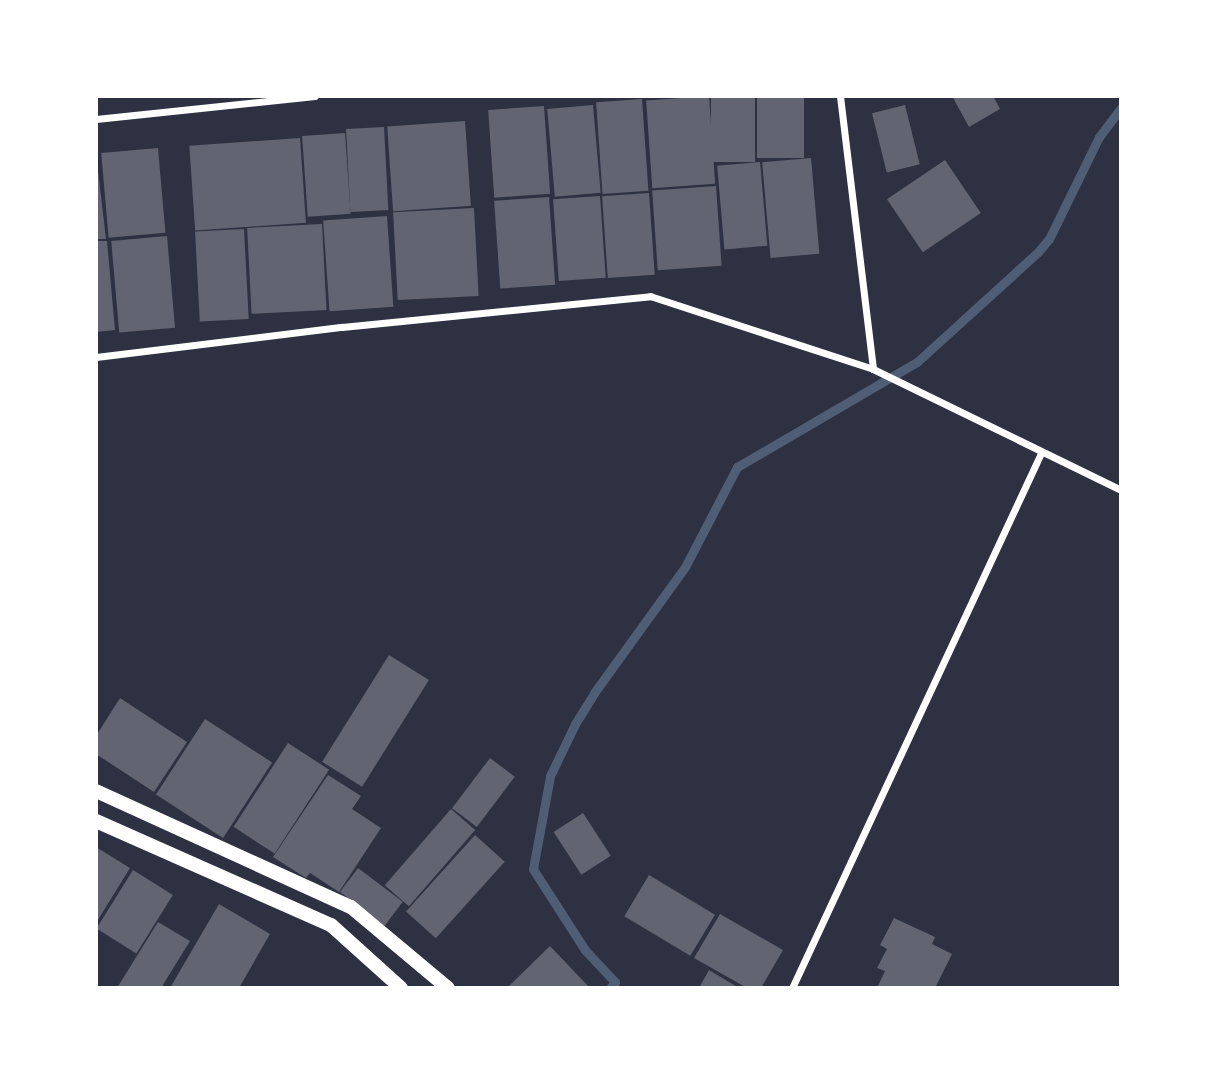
<!DOCTYPE html>
<style>
body{margin:0}
#map{position:relative;width:1217px;height:1084px;overflow:hidden;background:#2d3142;font-family:"Asap Condensed",sans-serif}
div>[style]{position:absolute}
.stream>*{height:9px;margin:-4.5px;padding:0 4.5px;transform-origin:4.5px;border-radius:4.5px;background:#4f5d75}
.building>*{inset:0;background:#626471;transform-origin:0 0}
.minor>*{height:7px;margin:-3.5px;padding:0 3.5px;transform-origin:3.5px;border-radius:3.5px;background:#fff}
.secondary>*{height:14px;margin:-7px;padding:0 7px;transform-origin:7px;border-radius:7px;background:#fff}
span{translate:-50% -50%;white-space:nowrap;text-align:center;line-height:1.15;-webkit-text-stroke:5px #fff;paint-order:stroke}
.frame{position:absolute;inset:0;border:98px solid #fff;pointer-events:none}
</style>
<div id="map">
<div class="stream">
<i style="left:610px;top:988px;width:8px;rotate:-50deg"></i>
<i style="left:615px;top:982px;width:44px;rotate:-133.2deg"></i>
<i style="left:585px;top:950px;width:96px;rotate:-122.7deg"></i>
<i style="left:533px;top:869px;width:95px;rotate:-79.6deg"></i>
<i style="left:550px;top:776px;width:58px;rotate:-64.3deg"></i>
<i style="left:575px;top:724px;width:36px;rotate:-58deg"></i>
<i style="left:594px;top:693px;width:155px;rotate:-54.2deg"></i>
<i style="left:685px;top:567px;width:113px;rotate:-62.5deg"></i>
<i style="left:737px;top:467px;width:208px;rotate:-30.3deg"></i>
<i style="left:917px;top:362px;width:164px;rotate:-42.3deg"></i>
<i style="left:1038px;top:252px;width:17px;rotate:-50deg"></i>
<i style="left:1049px;top:239px;width:114px;rotate:-63.9deg"></i>
<i style="left:1099px;top:137px;width:36px;rotate:-53deg"></i>
</div>
<div class="building">
<i style="left:709px;top:96px;width:88px;height:63px;rotate:86deg"></i>
<i style="left:711px;top:96px;width:44px;height:66px"></i>
<i style="left:757px;top:96px;width:47px;height:62px"></i>
<i style="clip-path:polygon(952px 96px,993px 96px,1000px 109px,969px 127px)"></i>
<i style="left:642px;top:99px;width:92px;height:46px;rotate:86deg"></i>
<i style="left:593px;top:105px;width:88px;height:46px;rotate:85deg"></i>
<i style="left:905px;top:105px;width:61px;height:34px;rotate:76deg"></i>
<i style="left:544px;top:106px;width:88px;height:56px;rotate:86deg"></i>
<i style="left:465px;top:121px;width:85px;height:78px;rotate:86deg"></i>
<i style="left:384px;top:127px;width:83px;height:38px;rotate:87deg"></i>
<i style="left:345px;top:133px;width:81px;height:43px;rotate:86deg"></i>
<i style="left:300px;top:138px;width:85px;height:111px;rotate:86deg"></i>
<i style="left:158px;top:148px;width:85px;height:57px;rotate:85deg"></i>
<i style="clip-path:polygon(96px 153px,106px 239px,96px 239px)"></i>
<i style="left:811px;top:158px;width:96px;height:49px;rotate:85deg"></i>
<i style="left:945px;top:160px;width:64px;height:70px;rotate:56deg"></i>
<i style="left:760px;top:162px;width:84px;height:43px;rotate:85deg"></i>
<i style="left:716px;top:186px;width:80px;height:64px;rotate:86deg"></i>
<i style="left:649px;top:193px;width:82px;height:47px;rotate:86deg"></i>
<i style="left:600px;top:196px;width:82px;height:47px;rotate:86deg"></i>
<i style="left:549px;top:197px;width:88px;height:55px;rotate:86deg"></i>
<i style="left:474px;top:208px;width:88px;height:81px;rotate:87deg"></i>
<i style="left:387px;top:216px;width:91px;height:64px;rotate:86deg"></i>
<i style="left:322px;top:224px;width:86px;height:75px;rotate:87deg"></i>
<i style="left:244px;top:229px;width:90px;height:49px;rotate:87deg"></i>
<i style="left:167px;top:236px;width:92px;height:56px;rotate:85deg"></i>
<i style="clip-path:polygon(96px 241px,107px 241px,115px 330px,96px 332px)"></i>
<i style="left:389px;top:655px;width:47px;height:126px;rotate:32deg"></i>
<i style="clip-path:polygon(120px 698px,187px 742px,154px 792px,96px 754px,96px 736px)"></i>
<i style="left:205px;top:719px;width:80px;height:90px;rotate:33deg"></i>
<i style="left:288px;top:743px;width:49px;height:100px;rotate:33deg"></i>
<i style="left:490px;top:758px;width:31px;height:63px;rotate:37deg"></i>
<i style="clip-path:polygon(328px 775px,361px 796px,352px 809px,381px 828px,339px 892px,310px 873px,306px 878px,273px 857px)"></i>
<i style="left:451px;top:809px;width:32px;height:101px;rotate:41deg"></i>
<i style="left:583px;top:813px;width:51px;height:35px;rotate:57deg"></i>
<i style="left:475px;top:835px;width:40px;height:103px;rotate:42deg"></i>
<i style="clip-path:polygon(96px 847px,130px 868px,96px 923px)"></i>
<i style="left:358px;top:868px;width:56px;height:30px;rotate:37deg"></i>
<i style="left:133px;top:870px;width:47px;height:69px;rotate:32deg"></i>
<i style="left:649px;top:875px;width:77px;height:48px;rotate:31deg"></i>
<i style="clip-path:polygon(219px 904px,270px 934px,239px 988px,170px 988px)"></i>
<i style="clip-path:polygon(720px 914px,783px 950px,761px 988px,747px 988px,694px 958px)"></i>
<i style="clip-path:polygon(894px 918px,935px 937px,932px 944px,952px 954px,935px 988px,877px 988px,885px 971px,877px 968px,887px 949px,880px 945px)"></i>
<i style="clip-path:polygon(158px 922px,190px 941px,161px 988px,117px 988px)"></i>
<i style="clip-path:polygon(550px 946px,588px 986px,507px 988px)"></i>
<i style="clip-path:polygon(709px 970px,739px 988px,699px 988px)"></i>
</div>
<div class="minor">
<i style="left:840px;top:96px;width:275px;rotate:83.1deg"></i>
<i style="left:96px;top:119px;width:220px;rotate:-6deg"></i>
<i style="left:96px;top:357px;width:248px;rotate:-7deg"></i>
<i style="left:342px;top:327px;width:310px;rotate:-5.7deg"></i>
<i style="left:650px;top:296px;width:235px;rotate:18.1deg"></i>
<i style="left:873px;top:369px;width:276px;rotate:26deg"></i>
<i style="left:792px;top:988px;width:590px;rotate:-65.04deg"></i>
</div>
<div class="secondary">
<i style="left:96px;top:791px;width:280px;rotate:24.5deg"></i>
<i style="left:351px;top:907px;width:126px;rotate:39.9deg"></i>
<i style="left:96px;top:821px;width:257px;rotate:23.9deg"></i>
<i style="left:331px;top:925px;width:94px;rotate:42deg"></i>
</div>
<div class="frame"></div>
</div>
